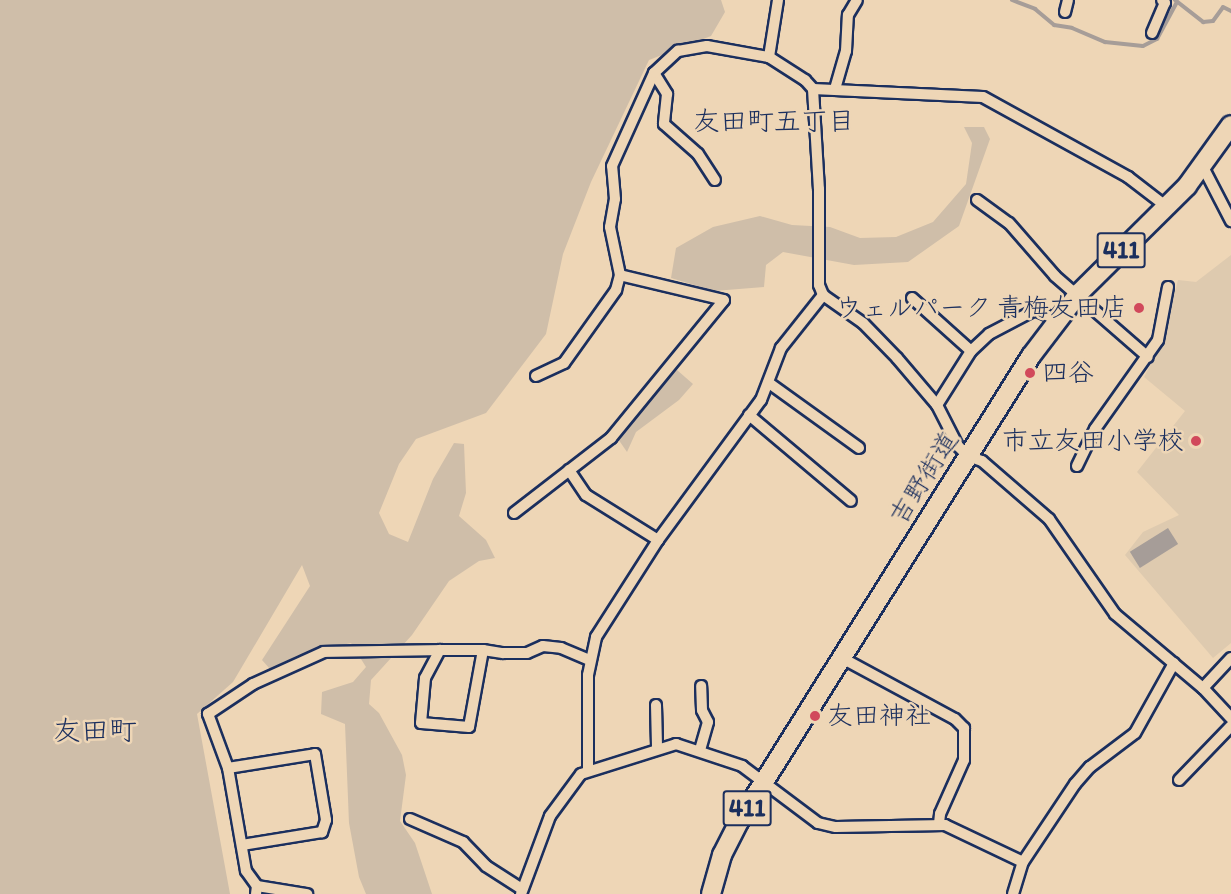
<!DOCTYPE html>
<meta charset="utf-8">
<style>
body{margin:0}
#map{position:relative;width:1231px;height:894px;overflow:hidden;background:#eed6b6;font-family:Itim,"Klee One",sans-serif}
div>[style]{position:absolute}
.built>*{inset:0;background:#decaaf}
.green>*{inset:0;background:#cfbea9}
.water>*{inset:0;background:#a69d98;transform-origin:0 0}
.stream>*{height:4px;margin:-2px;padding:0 2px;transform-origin:2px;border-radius:2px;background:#a69d98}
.roads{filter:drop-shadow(2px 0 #1b2f5e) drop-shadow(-2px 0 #1b2f5e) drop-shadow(0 2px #1b2f5e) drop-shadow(0 -2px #1b2f5e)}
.minor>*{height:10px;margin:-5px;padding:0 5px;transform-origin:5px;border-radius:5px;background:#eed6b6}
.trunk>*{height:18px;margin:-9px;padding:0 9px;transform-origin:9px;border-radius:9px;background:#eed6b6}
.dots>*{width:16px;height:16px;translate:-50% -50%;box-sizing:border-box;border:3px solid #eed6b6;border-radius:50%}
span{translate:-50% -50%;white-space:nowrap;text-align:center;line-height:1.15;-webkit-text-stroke:5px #eed6b6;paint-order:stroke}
.shield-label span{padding:2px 4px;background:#eed6b6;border:2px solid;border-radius:4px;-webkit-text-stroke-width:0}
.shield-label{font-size:24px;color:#1b2f5e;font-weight:700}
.poi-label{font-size:26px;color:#1b2f5e}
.right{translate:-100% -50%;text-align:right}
.left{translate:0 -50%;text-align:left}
.street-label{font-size:26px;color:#1b2f5e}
.neighbourhood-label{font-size:27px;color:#1b2f5e}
.quarter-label{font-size:28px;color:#1b2f5e}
</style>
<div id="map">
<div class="built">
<i style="clip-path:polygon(1231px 255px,1231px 643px,1213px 658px,1125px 555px,1143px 532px,1179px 515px,1137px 472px,1185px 411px,1144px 377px,1161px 345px,1178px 280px,1196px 282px)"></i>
</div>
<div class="green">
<i style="clip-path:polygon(0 0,721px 0,725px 12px,711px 36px,649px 60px,591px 182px,563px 254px,546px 334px,486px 413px,416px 439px,399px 464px,379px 513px,389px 534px,408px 542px,433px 479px,454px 443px,464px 444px,466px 493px,459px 516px,486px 540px,495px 558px,479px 561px,449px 581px,412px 635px,371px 680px,369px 704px,379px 713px,402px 755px,406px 775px,400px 821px,415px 843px,432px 894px,366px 894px,359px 877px,349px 823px,345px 724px,321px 714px,322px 692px,353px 682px,366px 667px,351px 643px,298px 655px,270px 669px,262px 660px,310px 586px,302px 565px,233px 682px,197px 714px,230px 894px,0 894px)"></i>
<i style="clip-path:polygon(964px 127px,984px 127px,990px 139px,959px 226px,908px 262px,854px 265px,783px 252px,766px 265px,764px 287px,714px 291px,671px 278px,676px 248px,713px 227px,760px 216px,792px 225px,830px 227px,860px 238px,896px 237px,933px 222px,966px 184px,972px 143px)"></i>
<i style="clip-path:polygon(677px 370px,693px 384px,679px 400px,636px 432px,627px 452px,616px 436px)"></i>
</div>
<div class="water">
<i style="left:1168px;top:528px;width:19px;height:45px;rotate:58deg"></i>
</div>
<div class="stream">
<i style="left:1012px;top:0;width:25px;rotate:21deg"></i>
<i style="left:1035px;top:9px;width:25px;rotate:40deg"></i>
<i style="left:1054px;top:25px;width:18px;rotate:9deg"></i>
<i style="left:1072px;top:28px;width:36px;rotate:23deg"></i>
<i style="left:1105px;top:42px;width:38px;rotate:6deg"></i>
<i style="left:1143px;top:46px;width:16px;rotate:-27deg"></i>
<i style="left:1157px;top:39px;width:42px;rotate:-61.6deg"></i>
<i style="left:1175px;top:0;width:36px;rotate:38deg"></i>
<i style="left:1203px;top:22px;width:10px;rotate:-6deg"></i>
<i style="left:1213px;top:21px;width:17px;rotate:-54deg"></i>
<i style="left:1223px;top:7px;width:9px;rotate:27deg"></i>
</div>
<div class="roads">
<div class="minor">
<i style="left:778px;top:0;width:58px;rotate:99deg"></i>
<i style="left:769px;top:57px;width:43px;rotate:32.6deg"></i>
<i style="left:805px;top:80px;width:12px;rotate:48deg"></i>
<i style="left:813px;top:89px;width:100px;rotate:86.6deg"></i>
<i style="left:819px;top:189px;width:96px;rotate:90deg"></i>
<i style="left:819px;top:285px;width:11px;rotate:68deg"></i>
<i style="left:823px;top:295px;width:49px;rotate:35deg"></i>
<i style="left:863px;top:323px;width:49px;rotate:45.8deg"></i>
<i style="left:897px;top:358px;width:62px;rotate:49.6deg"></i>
<i style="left:937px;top:405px;width:46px;rotate:62.9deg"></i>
<i style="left:958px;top:446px;width:14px;rotate:45deg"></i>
<i style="left:968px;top:456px;width:15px;rotate:20deg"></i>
<i style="left:982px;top:461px;width:89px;rotate:40.9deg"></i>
<i style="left:1049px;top:519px;width:116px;rotate:55.2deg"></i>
<i style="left:1115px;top:614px;width:115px;rotate:40.1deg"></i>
<i style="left:1203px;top:688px;width:41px;rotate:47deg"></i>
<i style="left:1065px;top:12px;width:12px;rotate:-76deg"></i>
<i style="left:1152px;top:33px;width:33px;rotate:-67deg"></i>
<i style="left:1165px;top:3px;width:4px;rotate:-135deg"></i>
<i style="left:654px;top:73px;width:25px;rotate:58deg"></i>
<i style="left:667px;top:94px;width:30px;rotate:96deg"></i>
<i style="left:664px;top:124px;width:45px;rotate:41.4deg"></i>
<i style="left:698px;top:154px;width:31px;rotate:57deg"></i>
<i style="left:813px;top:89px;width:170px;rotate:2.7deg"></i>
<i style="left:983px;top:97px;width:166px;rotate:28.9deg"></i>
<i style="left:1128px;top:177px;width:49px;rotate:37.6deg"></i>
<i style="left:835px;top:89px;width:40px;rotate:-74deg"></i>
<i style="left:846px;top:51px;width:36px;rotate:-87deg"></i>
<i style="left:848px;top:15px;width:17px;rotate:-59deg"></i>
<i style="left:1203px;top:167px;width:61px;rotate:62.6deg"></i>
<i style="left:977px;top:200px;width:39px;rotate:36deg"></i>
<i style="left:1009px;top:223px;width:70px;rotate:49deg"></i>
<i style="left:1055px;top:276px;width:123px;rotate:41.1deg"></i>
<i style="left:912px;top:298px;width:79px;rotate:41.9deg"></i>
<i style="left:536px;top:376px;width:31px;rotate:-25deg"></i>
<i style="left:564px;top:363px;width:90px;rotate:-54.5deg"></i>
<i style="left:616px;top:290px;width:16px;rotate:-75deg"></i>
<i style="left:620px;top:275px;width:49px;rotate:-101.8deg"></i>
<i style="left:610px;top:227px;width:28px;rotate:-80deg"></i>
<i style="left:615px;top:199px;width:33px;rotate:-95deg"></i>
<i style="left:612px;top:166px;width:102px;rotate:-65.7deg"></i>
<i style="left:654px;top:73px;width:33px;rotate:-43deg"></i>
<i style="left:678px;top:51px;width:29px;rotate:-10deg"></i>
<i style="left:707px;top:46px;width:63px;rotate:10.1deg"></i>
<i style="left:769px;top:383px;width:111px;rotate:35.8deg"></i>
<i style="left:937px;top:405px;width:64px;rotate:-57.8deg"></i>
<i style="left:971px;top:351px;width:25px;rotate:-43deg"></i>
<i style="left:989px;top:334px;width:52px;rotate:-27.6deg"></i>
<i style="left:1035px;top:310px;width:24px;rotate:24deg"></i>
<i style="left:749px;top:415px;width:133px;rotate:40.1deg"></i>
<i style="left:1077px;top:466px;width:41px;rotate:-64.1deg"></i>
<i style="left:1095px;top:429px;width:109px;rotate:-54.7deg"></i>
<i style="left:1158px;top:340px;width:54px;rotate:-79.3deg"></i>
<i style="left:569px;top:470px;width:30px;rotate:56deg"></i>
<i style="left:586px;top:495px;width:85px;rotate:32deg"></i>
<i style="left:514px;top:513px;width:123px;rotate:-37.7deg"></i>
<i style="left:611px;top:438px;width:178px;rotate:-50.7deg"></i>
<i style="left:724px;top:300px;width:107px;rotate:-166.5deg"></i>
<i style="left:483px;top:650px;width:78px;rotate:100.3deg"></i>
<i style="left:469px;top:727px;width:48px;rotate:-175.2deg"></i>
<i style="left:421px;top:723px;width:45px;rotate:-84.9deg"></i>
<i style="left:425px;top:678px;width:32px;rotate:-62deg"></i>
<i style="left:440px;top:650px;width:43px"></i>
<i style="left:483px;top:650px;width:20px;rotate:9deg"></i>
<i style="left:503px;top:653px;width:24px"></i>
<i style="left:527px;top:653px;width:17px;rotate:-24deg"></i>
<i style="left:543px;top:646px;width:18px;rotate:6deg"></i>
<i style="left:561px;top:648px;width:30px;rotate:23deg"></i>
<i style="left:842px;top:658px;width:128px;rotate:28.4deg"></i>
<i style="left:955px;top:719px;width:13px;rotate:45deg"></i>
<i style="left:964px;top:728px;width:32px;rotate:90deg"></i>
<i style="left:964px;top:760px;width:59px;rotate:114deg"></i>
<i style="left:940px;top:814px;width:10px;rotate:96deg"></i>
<i style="left:1203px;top:688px;width:41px;rotate:-47deg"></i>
<i style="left:656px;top:705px;width:42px;rotate:88.6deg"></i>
<i style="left:700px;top:750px;width:29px;rotate:-74deg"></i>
<i style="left:708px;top:722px;width:13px;rotate:-117deg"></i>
<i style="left:702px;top:710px;width:24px;rotate:-92deg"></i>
<i style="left:228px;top:768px;width:88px;rotate:-9.1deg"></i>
<i style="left:315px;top:754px;width:67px;rotate:80.5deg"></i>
<i style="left:326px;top:820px;width:13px;rotate:108deg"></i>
<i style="left:322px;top:832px;width:81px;rotate:170.8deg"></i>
<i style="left:588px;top:769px;width:94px;rotate:-90deg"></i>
<i style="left:588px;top:675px;width:39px;rotate:-78deg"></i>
<i style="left:596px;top:637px;width:115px;rotate:-57.4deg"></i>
<i style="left:658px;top:540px;width:174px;rotate:-53.7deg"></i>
<i style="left:761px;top:400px;width:56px;rotate:-69deg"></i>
<i style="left:781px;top:348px;width:68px;rotate:-51.6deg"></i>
<i style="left:1179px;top:780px;width:75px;rotate:-46.1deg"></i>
<i style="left:410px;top:819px;width:58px;rotate:23.5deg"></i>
<i style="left:463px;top:842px;width:33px;rotate:46deg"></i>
<i style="left:486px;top:866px;width:43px;rotate:32.6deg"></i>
<i style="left:257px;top:886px;width:51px;rotate:9.1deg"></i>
<i style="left:256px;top:894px;width:8px;rotate:-83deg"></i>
<i style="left:257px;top:886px;width:19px;rotate:-126deg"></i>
<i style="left:246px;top:871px;width:105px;rotate:-99.9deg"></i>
<i style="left:228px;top:768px;width:58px;rotate:-110.3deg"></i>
<i style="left:208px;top:714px;width:54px;rotate:-33.7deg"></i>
<i style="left:253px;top:684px;width:78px;rotate:-24.3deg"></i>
<i style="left:324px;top:652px;width:116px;rotate:-1deg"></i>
<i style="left:521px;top:894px;width:83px;rotate:-69.6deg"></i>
<i style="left:550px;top:816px;width:52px;rotate:-53.6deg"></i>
<i style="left:581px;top:774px;width:100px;rotate:-17.5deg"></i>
<i style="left:676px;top:744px;width:70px;rotate:18.4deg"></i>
<i style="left:742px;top:766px;width:95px;rotate:36.9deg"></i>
<i style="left:818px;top:823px;width:18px;rotate:13deg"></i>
<i style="left:836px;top:827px;width:109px;rotate:-1.1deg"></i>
<i style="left:945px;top:825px;width:86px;rotate:25.4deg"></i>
<i style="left:1013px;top:894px;width:34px;rotate:-73deg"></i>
<i style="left:1023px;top:862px;width:94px;rotate:-56.3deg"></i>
<i style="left:1075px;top:784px;width:23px;rotate:-49deg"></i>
<i style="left:1090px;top:767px;width:56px;rotate:-37.1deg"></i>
<i style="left:1135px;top:733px;width:80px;rotate:-60.9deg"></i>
</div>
<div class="trunk">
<i style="left:711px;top:894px;width:41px;rotate:-74.2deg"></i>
<i style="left:722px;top:855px;width:39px;rotate:-63deg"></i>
<i style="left:740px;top:820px;width:548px;rotate:-57.91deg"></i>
<i style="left:1031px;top:356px;width:79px;rotate:-52.7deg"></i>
<i style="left:1079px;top:293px;width:152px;rotate:-44.7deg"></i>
<i style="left:1187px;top:186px;width:75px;rotate:-54.2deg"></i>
</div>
</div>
<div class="dots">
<i style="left:1139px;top:308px;background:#d1495b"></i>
<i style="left:1030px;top:373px;background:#d1495b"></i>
<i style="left:1196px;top:441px;background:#d1495b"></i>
<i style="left:815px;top:716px;background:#d1495b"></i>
</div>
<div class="shield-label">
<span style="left:1121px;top:250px">411</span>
<span style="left:747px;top:808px">411</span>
</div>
<div class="poi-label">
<span class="right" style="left:1127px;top:308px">ウェルパーク 青梅友田店</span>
<span class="left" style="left:1042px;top:373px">四谷</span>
<span class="right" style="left:1184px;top:441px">市立友田小学校</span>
<span class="left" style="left:827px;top:716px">友田神社</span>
</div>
<div class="street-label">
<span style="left:924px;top:478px;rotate:-58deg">吉野街道</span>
</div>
<div class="neighbourhood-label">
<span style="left:774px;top:121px">友田町五丁目</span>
</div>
<div class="quarter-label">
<span style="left:95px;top:730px">友田町</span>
</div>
</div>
